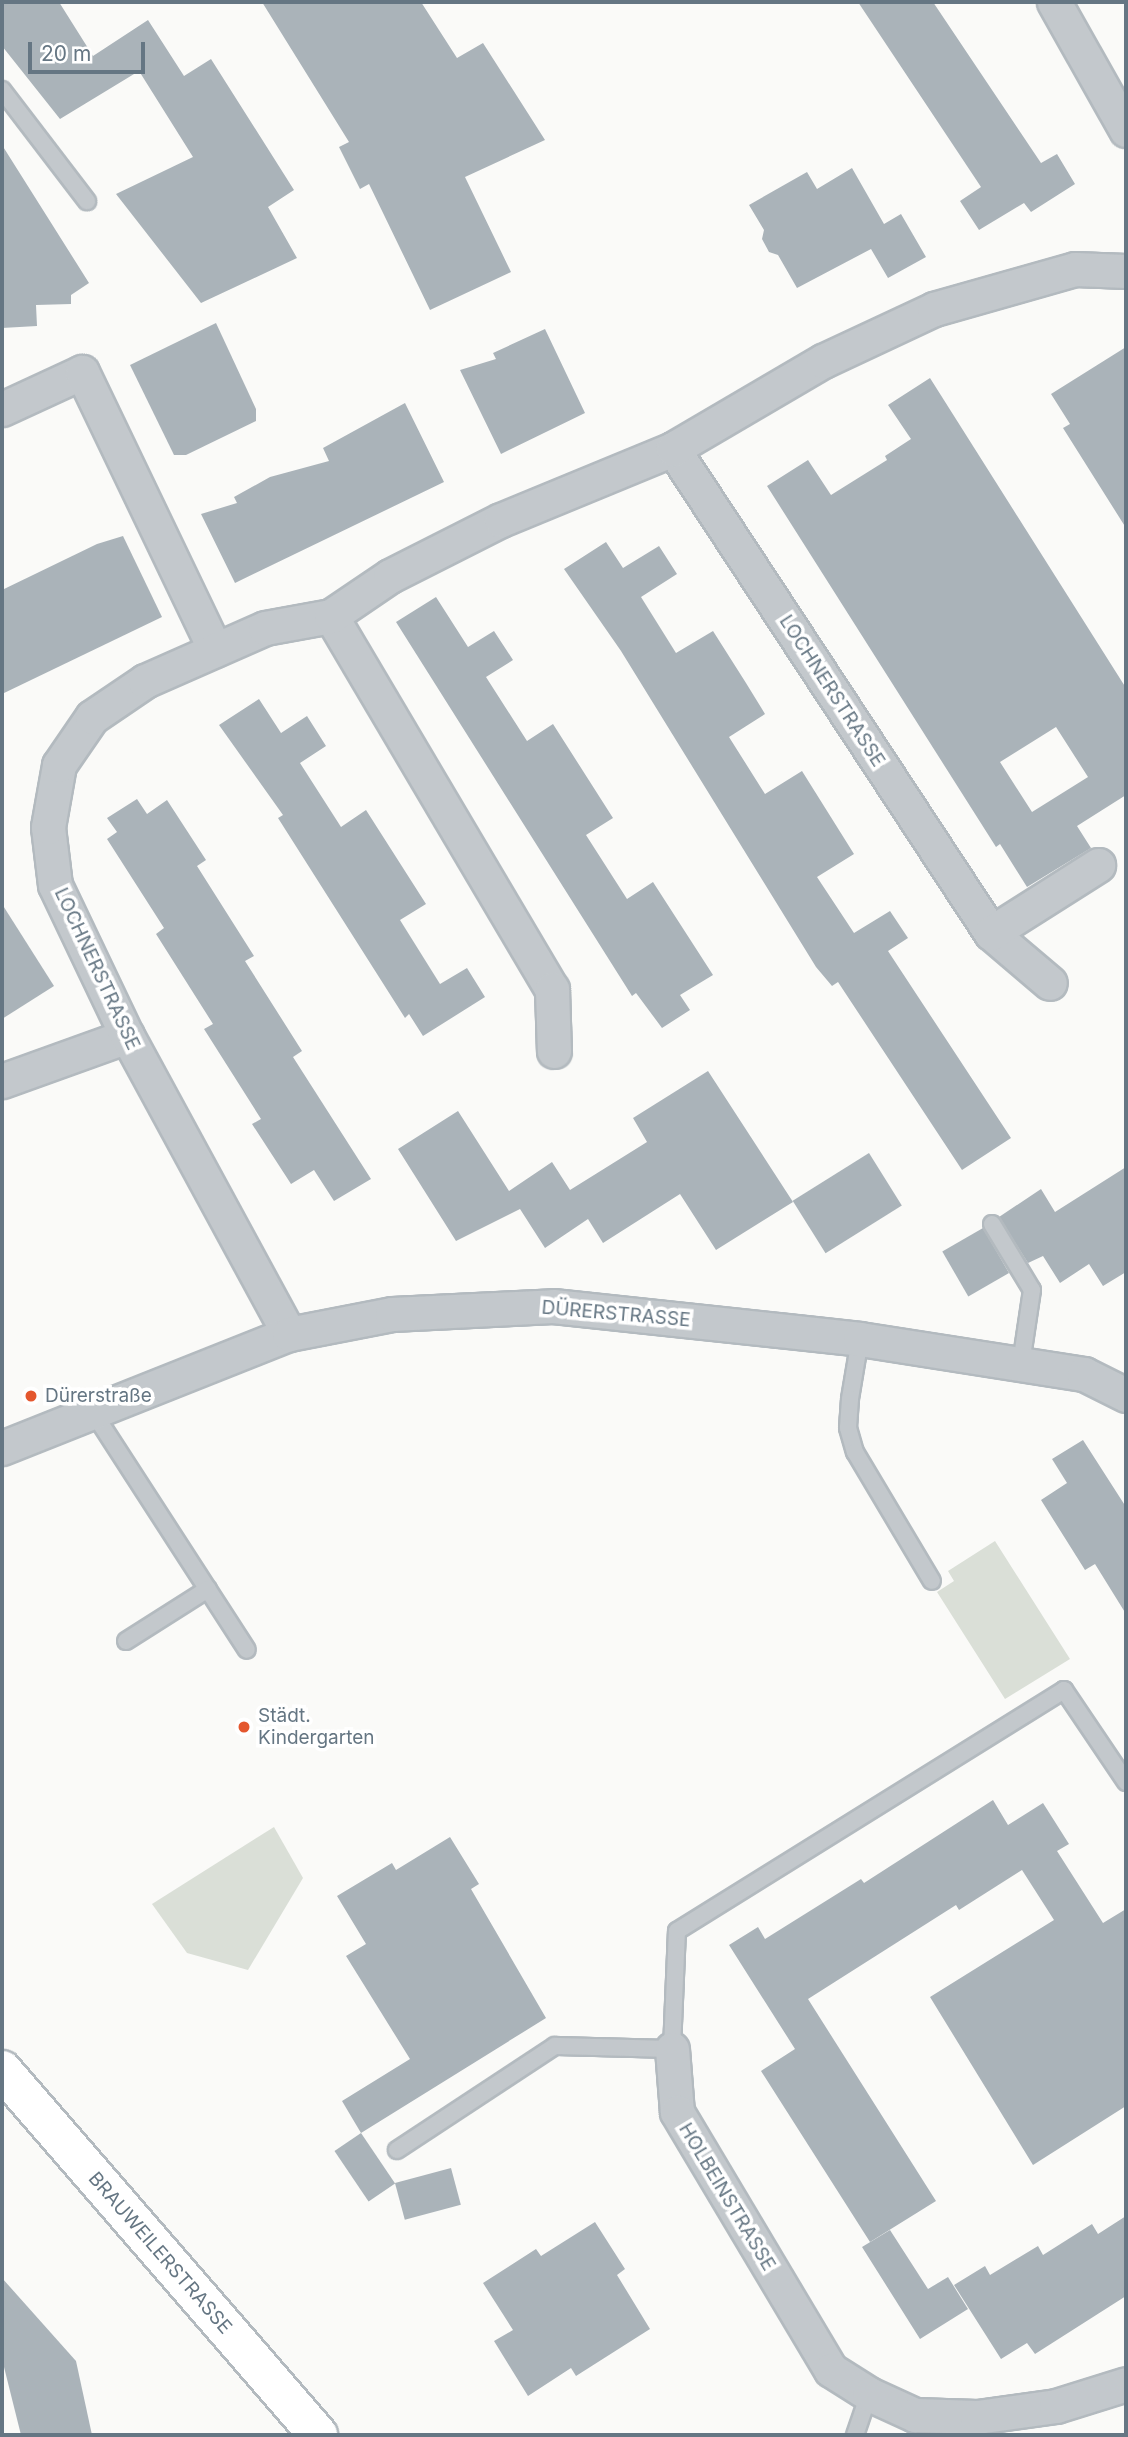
<!DOCTYPE html>
<meta charset="utf-8">
<style>
body{margin:0}
#map{position:relative;width:1128px;height:2437px;overflow:hidden;background:#fafaf8;font-family:Inter,sans-serif}
div>[style]{position:absolute}
.green>*{inset:0;background:#dadfd7}
.building>*{inset:0;background:#aab3b9;transform-origin:0 0}
.roads{filter:drop-shadow(2px 0 #b3babf) drop-shadow(-2px 0 #b3babf) drop-shadow(0 2px #b3babf) drop-shadow(0 -2px #b3babf)}
.service>*{height:16px;margin:-8px;padding:0 8px;transform-origin:8px;border-radius:8px;background:#c3c8cc}
.minor>*{height:33px;margin:-16.5px;padding:0 16.5px;transform-origin:16.5px;border-radius:16.5px;background:#c3c8cc}
.secondary>*{height:38px;margin:-19px;padding:0 19px;transform-origin:19px;border-radius:19px;background:#fff}
.dots>*{width:19px;height:19px;translate:-50% -50%;box-sizing:border-box;border:4px solid #fff;border-radius:50%}
span{translate:-50% -50%;white-space:nowrap;text-align:center;line-height:1.15;-webkit-text-stroke:7px #fff;paint-order:stroke}
.street-label{font-size:19px;color:#657683}
.poi-label{font-size:19px;color:#657683}
.left{translate:0 -50%;text-align:left}
.frame{position:absolute;inset:0;border:4px solid #657683;pointer-events:none}
.scale{position:absolute;left:28px;top:42px;width:117px;height:32px;box-sizing:border-box;border:4px solid #657683;border-top:0;padding-left:9px;font-size:21px;line-height:24px;white-space:nowrap;color:#657683;-webkit-text-stroke:5px #fff;paint-order:stroke}
</style>
<div id="map">
<div class="green">
<i style="clip-path:polygon(995px 1541px,1070px 1659px,1005px 1699px,937px 1592px,954px 1581px,948px 1571px)"></i>
<i style="clip-path:polygon(274px 1827px,303px 1878px,248px 1970px,187px 1953px,152px 1904px)"></i>
</div>
<div class="building">
<i style="clip-path:polygon(2px 2px,59px 2px,93px 56px,148px 20px,184px 76px,211px 59px,294px 190px,268px 207px,297px 258px,201px 303px,116px 194px,193px 157px,139px 71px,60px 119px,2px 46px)"></i>
<i style="clip-path:polygon(262px 2px,421px 2px,457px 58px,483px 43px,545px 140px,465px 177px,511px 272px,430px 310px,369px 184px,360px 189px,339px 147px,349px 142px)"></i>
<i style="clip-path:polygon(858px 2px,933px 2px,1041px 163px,1057px 154px,1075px 184px,1031px 212px,1024px 203px,979px 230px,960px 201px,981px 187px)"></i>
<i style="clip-path:polygon(2px 145px,89px 283px,71px 295px,71px 304px,36px 305px,37px 326px,2px 328px)"></i>
<i style="clip-path:polygon(852px 168px,884px 224px,901px 214px,926px 257px,888px 278px,871px 249px,797px 288px,778px 255px,769px 252px,762px 239px,764px 230px,749px 205px,807px 172px,817px 189px)"></i>
<i style="clip-path:polygon(216px 323px,256px 409px,256px 421px,186px 455px,174px 455px,130px 365px)"></i>
<i style="clip-path:polygon(545px 329px,585px 413px,501px 454px,460px 370px,496px 359px,493px 353px)"></i>
<i style="clip-path:polygon(1126px 347px,1126px 528px,1063px 428px,1070px 424px,1051px 394px)"></i>
<i style="clip-path:polygon(evenodd,930px 378px,1126px 688px,1126px 795px,1077px 826px,1091px 848px,1027px 887px,1000px 844px,996px 847px,767px 486px,808px 460px,831px 495px,887px 460px,885px 456px,911px 439px,888px 405px,930px 378px,1056px 727px,1088px 777px,1032px 812px,1000px 762px,1056px 727px)"></i>
<i style="clip-path:polygon(405px 403px,444px 482px,235px 583px,201px 514px,237px 503px,234px 497px,270px 477px,329px 461px,323px 448px)"></i>
<i style="clip-path:polygon(123px 536px,162px 617px,2px 694px,2px 590px,97px 544px)"></i>
<i style="clip-path:polygon(606px 542px,623px 568px,659px 546px,677px 574px,641px 597px,676px 653px,713px 631px,746px 683px,765px 714px,729px 737px,765px 794px,802px 771px,854px 854px,817px 877px,854px 933px,890px 911px,908px 938px,888px 951px,1011px 1138px,962px 1170px,838px 982px,832px 986px,816px 967px,621px 651px,564px 569px)"></i>
<i style="clip-path:polygon(436px 597px,468px 647px,494px 631px,513px 660px,486px 677px,527px 741px,553px 724px,613px 818px,586px 835px,627px 899px,653px 882px,713px 975px,680px 995px,690px 1010px,662px 1028px,636px 993px,632px 996px,396px 622px)"></i>
<i style="clip-path:polygon(259px 699px,281px 733px,307px 716px,326px 746px,300px 763px,341px 827px,366px 810px,426px 904px,400px 920px,440px 984px,467px 968px,485px 997px,423px 1036px,409px 1014px,405px 1018px,278px 818px,283px 815px,219px 725px)"></i>
<i style="clip-path:polygon(137px 799px,147px 814px,167px 800px,206px 860px,197px 866px,254px 956px,245px 961px,302px 1051px,293px 1057px,371px 1179px,334px 1201px,314px 1170px,291px 1184px,252px 1124px,261px 1119px,204px 1029px,213px 1024px,156px 934px,164px 928px,107px 839px,117px 832px,107px 818px)"></i>
<i style="clip-path:polygon(2px 904px,54px 986px,2px 1019px)"></i>
<i style="clip-path:polygon(708px 1071px,793px 1202px,716px 1250px,680px 1194px,603px 1243px,588px 1219px,545px 1248px,520px 1209px,456px 1241px,398px 1149px,458px 1111px,509px 1191px,552px 1162px,570px 1190px,647px 1142px,633px 1118px)"></i>
<i style="left:869px;top:1153px;width:62px;height:90px;rotate:58deg"></i>
<i style="clip-path:polygon(1126px 1167px,1126px 1272px,1103px 1286px,1089px 1264px,1060px 1283px,1043px 1256px,1028px 1263px,999px 1217px,1041px 1189px,1055px 1212px)"></i>
<i style="left:983px;top:1228px;width:52px;height:47px;rotate:60deg"></i>
<i style="clip-path:polygon(1083px 1440px,1126px 1507px,1126px 1614px,1095px 1564px,1085px 1570px,1041px 1500px,1067px 1483px,1052px 1459px)"></i>
<i style="clip-path:polygon(993px 1800px,1008px 1825px,1043px 1803px,1069px 1844px,1057px 1851px,1103px 1923px,1126px 1909px,1126px 2106px,1033px 2165px,930px 1997px,1054px 1920px,1022px 1870px,959px 1910px,956px 1905px,808px 1999px,936px 2201px,870px 2242px,761px 2071px,795px 2049px,729px 1945px,758px 1927px,765px 1939px,861px 1879px,864px 1883px)"></i>
<i style="clip-path:polygon(450px 1837px,479px 1884px,471px 1889px,546px 2018px,361px 2133px,342px 2101px,410px 2059px,346px 1956px,366px 1944px,337px 1896px,392px 1863px,396px 1870px)"></i>
<i style="left:361px;top:2133px;width:61px;height:32px;rotate:56deg"></i>
<i style="left:451px;top:2168px;width:38px;height:58px;rotate:75deg"></i>
<i style="clip-path:polygon(1126px 2216px,1126px 2296px,1035px 2354px,1027px 2343px,1001px 2359px,954px 2285px,985px 2266px,990px 2275px,1038px 2246px,1043px 2255px,1092px 2224px,1098px 2234px)"></i>
<i style="clip-path:polygon(595px 2222px,625px 2269px,617px 2275px,650px 2329px,576px 2376px,571px 2368px,528px 2396px,494px 2341px,513px 2330px,483px 2283px,536px 2249px,541px 2256px)"></i>
<i style="clip-path:polygon(890px 2230px,928px 2289px,948px 2277px,968px 2309px,920px 2339px,862px 2247px)"></i>
<i style="clip-path:polygon(2px 2278px,76px 2361px,92px 2435px,21px 2435px,2px 2359px)"></i>
</div>
<div class="roads">
<div class="service">
<i style="left:2px;top:90px;width:140px;rotate:52.6deg"></i>
<i style="left:992px;top:1224px;width:77px;rotate:58.8deg"></i>
<i style="left:1032px;top:1290px;width:75px;rotate:98.5deg"></i>
<i style="left:860px;top:1339px;width:61px;rotate:99.5deg"></i>
<i style="left:850px;top:1399px;width:29px;rotate:94deg"></i>
<i style="left:848px;top:1428px;width:25px;rotate:74deg"></i>
<i style="left:855px;top:1452px;width:150px;rotate:59.2deg"></i>
<i style="left:93px;top:1412px;width:283px;rotate:57.1deg"></i>
<i style="left:126px;top:1641px;width:97px;rotate:-32.4deg"></i>
<i style="left:397px;top:2150px;width:189px;rotate:-33.4deg"></i>
<i style="left:555px;top:2046px;width:117px;rotate:1.5deg"></i>
<i style="left:672px;top:2049px;width:118px;rotate:-87.6deg"></i>
<i style="left:677px;top:1931px;width:456px;rotate:-31.9deg"></i>
<i style="left:1064px;top:1690px;width:111px;rotate:56deg"></i>
<i style="left:855px;top:2435px;width:43px;rotate:-71.1deg"></i>
</div>
<div class="minor">
<i style="left:1054px;top:2px;width:147px;rotate:60.6deg"></i>
<i style="left:2px;top:409px;width:88px;rotate:-24.8deg"></i>
<i style="left:82px;top:372px;width:308px;rotate:64.4deg"></i>
<i style="left:673px;top:449px;width:579px;rotate:56.69deg"></i>
<i style="left:991px;top:933px;width:77px;rotate:40.3deg"></i>
<i style="left:331px;top:616px;width:434px;rotate:59.4deg"></i>
<i style="left:552px;top:989px;width:62px;rotate:88.2deg"></i>
<i style="left:991px;top:933px;width:127px;rotate:-32.4deg"></i>
<i style="left:2px;top:1081px;width:133px;rotate:-19.8deg"></i>
<i style="left:289px;top:1334px;width:339px;rotate:-118.5deg"></i>
<i style="left:127px;top:1036px;width:167px;rotate:-115.5deg"></i>
<i style="left:55px;top:885px;width:58px;rotate:-96.9deg"></i>
<i style="left:48px;top:827px;width:63px;rotate:-79.9deg"></i>
<i style="left:59px;top:765px;width:58px;rotate:-55.5deg"></i>
<i style="left:92px;top:717px;width:64px;rotate:-34.2deg"></i>
<i style="left:145px;top:681px;width:131px;rotate:-23.8deg"></i>
<i style="left:265px;top:628px;width:67px;rotate:-10.3deg"></i>
<i style="left:331px;top:616px;width:71px;rotate:-34.1deg"></i>
<i style="left:390px;top:576px;width:124px;rotate:-26.8deg"></i>
<i style="left:501px;top:520px;width:186px;rotate:-22.4deg"></i>
<i style="left:673px;top:449px;width:174px;rotate:-30.4deg"></i>
<i style="left:823px;top:361px;width:123px;rotate:-25.1deg"></i>
<i style="left:934px;top:309px;width:147px;rotate:-15.8deg"></i>
<i style="left:1075px;top:269px;width:51px;rotate:2.2deg"></i>
<i style="left:2px;top:1448px;width:309px;rotate:-21.7deg"></i>
<i style="left:289px;top:1334px;width:105px;rotate:-11deg"></i>
<i style="left:392px;top:1314px;width:161px;rotate:-2.8deg"></i>
<i style="left:553px;top:1306px;width:309px;rotate:6.1deg"></i>
<i style="left:860px;top:1339px;width:227px;rotate:8.9deg"></i>
<i style="left:1084px;top:1374px;width:47px;rotate:26.6deg"></i>
<i style="left:672px;top:2049px;width:63px;rotate:85.5deg"></i>
<i style="left:677px;top:2112px;width:300px;rotate:59.2deg"></i>
<i style="left:831px;top:2370px;width:45px;rotate:32.3deg"></i>
<i style="left:869px;top:2394px;width:51px;rotate:24.5deg"></i>
<i style="left:915px;top:2415px;width:62px;rotate:1.8deg"></i>
<i style="left:977px;top:2417px;width:80px;rotate:-7.9deg"></i>
<i style="left:1056px;top:2406px;width:73px;rotate:-17.4deg"></i>
</div>
<div class="secondary">
<i style="left:2px;top:2070px;width:483px;rotate:49.1deg"></i>
</div>
</div>
<div class="dots">
<i style="left:31px;top:1396px;background:#e4572e"></i>
<i style="left:244px;top:1727px;background:#e4572e"></i>
</div>
<div class="street-label">
<span style="left:832px;top:691px;rotate:57deg">LOCHNERSTRASSE</span>
<span style="left:97px;top:969px;rotate:65deg">LOCHNERSTRASSE</span>
<span style="left:616px;top:1314px;rotate:5deg">DÜRERSTRASSE</span>
<span style="left:727px;top:2197px;rotate:59deg">HOLBEINSTRASSE</span>
<span style="left:160px;top:2253px;rotate:49deg">BRAUWEILERSTRASSE</span>
</div>
<div class="poi-label">
<span class="left" style="left:45px;top:1396px">Dürerstraße</span>
<span class="left" style="left:258px;top:1727px">Städt.<br>Kindergarten</span>
</div>
<div class="frame"></div>
<div class="scale">20 m</div>
</div>
